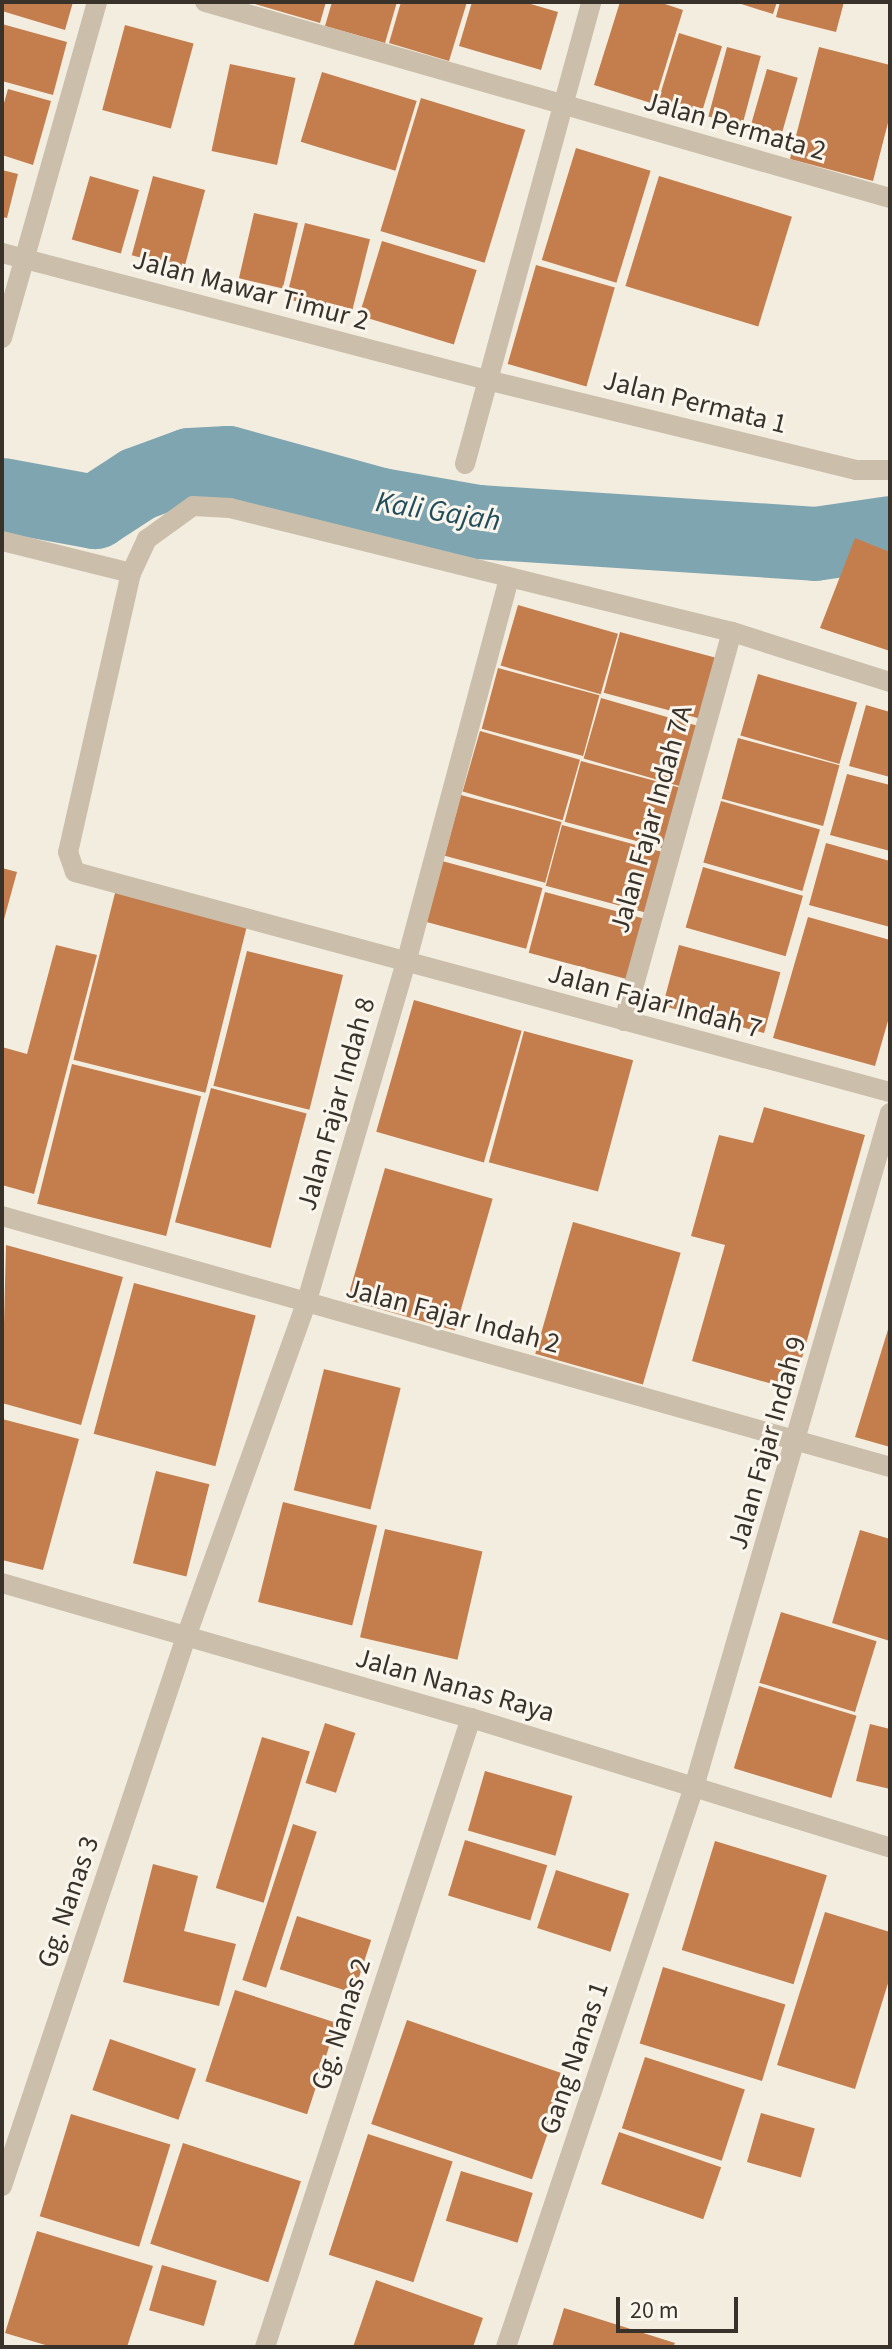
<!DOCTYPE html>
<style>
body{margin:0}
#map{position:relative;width:892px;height:2349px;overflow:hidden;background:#f3ede0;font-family:"Source Sans 3",sans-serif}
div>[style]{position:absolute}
.river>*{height:74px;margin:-37px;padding:0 37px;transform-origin:37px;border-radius:37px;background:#7fa6b0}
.building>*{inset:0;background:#c47e4d;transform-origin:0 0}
.street>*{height:20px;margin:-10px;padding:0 10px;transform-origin:10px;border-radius:10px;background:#cbbfac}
span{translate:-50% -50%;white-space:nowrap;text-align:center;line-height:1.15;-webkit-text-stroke:6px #faf6ed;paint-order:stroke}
.street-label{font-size:28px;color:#39322b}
.water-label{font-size:30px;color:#204d5b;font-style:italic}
.frame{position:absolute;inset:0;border:4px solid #39322b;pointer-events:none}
.scale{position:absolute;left:616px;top:2297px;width:122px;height:36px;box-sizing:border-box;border:4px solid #39322b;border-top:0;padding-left:10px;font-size:24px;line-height:28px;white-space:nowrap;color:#39322b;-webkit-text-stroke:6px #faf6ed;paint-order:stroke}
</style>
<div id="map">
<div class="river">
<i style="left:2px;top:495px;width:95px;rotate:10.4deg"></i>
<i style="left:95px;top:512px;width:51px;rotate:-33.1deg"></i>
<i style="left:138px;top:484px;width:55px;rotate:-20.1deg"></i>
<i style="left:190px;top:465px;width:38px;rotate:-3deg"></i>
<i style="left:228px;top:463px;width:159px;rotate:15.4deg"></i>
<i style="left:381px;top:505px;width:98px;rotate:9.9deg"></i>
<i style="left:478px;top:522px;width:338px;rotate:3.7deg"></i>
<i style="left:815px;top:544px;width:76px;rotate:-8.3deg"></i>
</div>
<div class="building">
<i style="clip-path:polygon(2px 2px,73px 2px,65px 30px,2px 11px)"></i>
<i style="clip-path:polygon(248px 2px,326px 2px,320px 23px)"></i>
<i style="clip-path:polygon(332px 2px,397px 2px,385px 43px,325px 26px)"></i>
<i style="clip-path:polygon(401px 2px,467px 2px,449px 61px,389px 43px)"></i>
<i style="clip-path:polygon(472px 2px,524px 2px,558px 12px,541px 70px,459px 46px)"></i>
<i style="clip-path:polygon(620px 2px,659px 2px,683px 10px,654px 104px,594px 85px)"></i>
<i style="clip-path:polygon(735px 2px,777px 2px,773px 14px)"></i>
<i style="clip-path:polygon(780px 2px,844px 2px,836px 32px,776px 17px)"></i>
<i style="clip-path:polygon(2px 24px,67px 42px,53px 95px,2px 81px)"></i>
<i style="left:125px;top:25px;width:71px;height:88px;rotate:15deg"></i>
<i style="left:679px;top:33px;width:45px;height:78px;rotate:17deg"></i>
<i style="left:727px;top:47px;width:35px;height:72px;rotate:15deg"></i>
<i style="clip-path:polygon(819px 47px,890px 65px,890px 115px,873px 181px,790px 159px)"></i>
<i style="left:230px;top:64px;width:67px;height:89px;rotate:12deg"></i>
<i style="left:767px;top:69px;width:32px;height:62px;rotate:16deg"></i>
<i style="left:322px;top:72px;width:99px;height:73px;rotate:17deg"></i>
<i style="clip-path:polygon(8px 89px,51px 101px,33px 165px,2px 155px,2px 110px)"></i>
<i style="left:421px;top:98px;width:109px;height:139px;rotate:17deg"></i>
<i style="left:576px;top:148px;width:78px;height:117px;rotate:17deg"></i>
<i style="clip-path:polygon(2px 170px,18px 174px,7px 218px,2px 217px)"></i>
<i style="left:90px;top:176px;width:51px;height:66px;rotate:16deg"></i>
<i style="left:153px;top:176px;width:54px;height:82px;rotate:15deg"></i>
<i style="left:659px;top:176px;width:139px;height:115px;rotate:17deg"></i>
<i style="left:254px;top:213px;width:45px;height:67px;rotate:13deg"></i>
<i style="left:305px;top:223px;width:67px;height:78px;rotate:14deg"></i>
<i style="left:382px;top:241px;width:99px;height:78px;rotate:17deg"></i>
<i style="left:536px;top:265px;width:82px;height:103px;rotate:16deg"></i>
<i style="clip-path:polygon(855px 538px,890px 552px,890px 651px,820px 628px)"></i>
<i style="left:518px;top:605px;width:104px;height:63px;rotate:16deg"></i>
<i style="left:620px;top:632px;width:105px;height:63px;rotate:15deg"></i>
<i style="left:498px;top:668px;width:105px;height:63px;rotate:15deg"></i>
<i style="left:758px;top:674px;width:103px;height:64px;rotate:16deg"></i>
<i style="left:601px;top:698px;width:103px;height:63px;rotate:16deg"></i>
<i style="clip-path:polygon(866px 705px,890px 712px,890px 777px,849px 766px)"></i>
<i style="left:480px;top:731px;width:104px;height:63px;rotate:16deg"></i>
<i style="left:738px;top:738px;width:105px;height:63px;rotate:15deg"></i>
<i style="left:581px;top:761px;width:104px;height:63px;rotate:15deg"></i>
<i style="clip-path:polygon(847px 774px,890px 785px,890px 851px,830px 835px)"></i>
<i style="left:461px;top:795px;width:104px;height:63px;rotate:15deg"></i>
<i style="left:721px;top:801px;width:103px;height:64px;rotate:16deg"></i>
<i style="left:562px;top:825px;width:104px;height:63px;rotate:15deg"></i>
<i style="clip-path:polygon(826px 843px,890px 861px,890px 927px,809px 905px)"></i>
<i style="left:442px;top:861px;width:104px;height:63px;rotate:15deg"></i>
<i style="left:703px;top:867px;width:104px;height:63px;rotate:16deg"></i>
<i style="clip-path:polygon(2px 868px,17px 872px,3px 923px,2px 923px)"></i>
<i style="left:116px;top:889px;width:136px;height:176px;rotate:14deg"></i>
<i style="left:545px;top:892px;width:104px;height:63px;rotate:15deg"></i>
<i style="clip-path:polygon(808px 917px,890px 940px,890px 1014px,875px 1066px,773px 1038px)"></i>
<i style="clip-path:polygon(56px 945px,97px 955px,34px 1194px,2px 1185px,2px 1047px,27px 1054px)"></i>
<i style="left:679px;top:945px;width:105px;height:63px;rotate:15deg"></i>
<i style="left:247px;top:951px;width:99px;height:139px;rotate:14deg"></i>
<i style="left:414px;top:1000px;width:112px;height:137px;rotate:16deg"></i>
<i style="left:524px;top:1031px;width:113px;height:136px;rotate:15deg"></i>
<i style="left:72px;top:1064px;width:133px;height:144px;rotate:14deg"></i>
<i style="left:211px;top:1088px;width:99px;height:139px;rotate:15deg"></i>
<i style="clip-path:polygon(764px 1107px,865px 1135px,793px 1390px,692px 1361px,725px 1245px,691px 1236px,719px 1135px,753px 1143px)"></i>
<i style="left:385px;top:1168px;width:112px;height:137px;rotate:16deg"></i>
<i style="left:573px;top:1222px;width:112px;height:137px;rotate:16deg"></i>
<i style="clip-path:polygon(6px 1245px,123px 1277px,81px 1425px,2px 1403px)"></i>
<i style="left:134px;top:1283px;width:126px;height:156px;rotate:15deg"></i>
<i style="clip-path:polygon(890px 1323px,890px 1447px,855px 1437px)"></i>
<i style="left:324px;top:1369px;width:79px;height:125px;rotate:14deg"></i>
<i style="clip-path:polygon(2px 1419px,79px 1439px,43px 1570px,2px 1560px)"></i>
<i style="left:156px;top:1471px;width:55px;height:95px;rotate:14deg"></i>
<i style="left:283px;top:1502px;width:97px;height:103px;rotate:14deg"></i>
<i style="left:385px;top:1529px;width:100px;height:111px;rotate:13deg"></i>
<i style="clip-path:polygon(860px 1530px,890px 1539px,890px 1641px,832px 1623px)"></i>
<i style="left:781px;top:1612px;width:100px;height:74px;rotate:17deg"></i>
<i style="left:759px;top:1686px;width:102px;height:86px;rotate:17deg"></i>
<i style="left:325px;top:1723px;width:32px;height:63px;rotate:18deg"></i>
<i style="clip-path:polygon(870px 1724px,890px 1729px,890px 1789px,856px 1781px)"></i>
<i style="left:262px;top:1737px;width:50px;height:158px;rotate:17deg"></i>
<i style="left:485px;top:1771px;width:91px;height:62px;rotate:16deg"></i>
<i style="left:293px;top:1824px;width:25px;height:164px;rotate:18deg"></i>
<i style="left:465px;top:1840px;width:86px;height:58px;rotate:17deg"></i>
<i style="left:715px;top:1841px;width:117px;height:114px;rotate:17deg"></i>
<i style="clip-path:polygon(153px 1864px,198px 1876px,184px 1931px,236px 1944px,219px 2006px,123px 1982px)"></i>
<i style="left:556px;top:1870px;width:77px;height:61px;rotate:18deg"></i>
<i style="clip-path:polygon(825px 1912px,890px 1932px,890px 1977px,855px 2089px,777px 2065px)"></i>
<i style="left:297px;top:1916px;width:78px;height:56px;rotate:18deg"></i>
<i style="left:663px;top:1967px;width:128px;height:80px;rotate:17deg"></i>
<i style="left:235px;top:1990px;width:107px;height:96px;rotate:18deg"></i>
<i style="left:407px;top:2020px;width:170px;height:110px;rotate:19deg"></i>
<i style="left:110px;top:2039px;width:91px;height:54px;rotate:19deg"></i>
<i style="left:645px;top:2057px;width:105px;height:75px;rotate:18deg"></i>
<i style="left:761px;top:2113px;width:56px;height:51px;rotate:16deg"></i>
<i style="left:71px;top:2114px;width:104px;height:107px;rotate:17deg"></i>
<i style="left:619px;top:2132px;width:108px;height:55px;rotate:19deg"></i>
<i style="left:368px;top:2134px;width:89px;height:127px;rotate:18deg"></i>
<i style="left:183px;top:2143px;width:124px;height:106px;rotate:18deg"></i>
<i style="left:461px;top:2171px;width:75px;height:52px;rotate:17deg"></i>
<i style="clip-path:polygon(37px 2231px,153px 2266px,127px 2347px,52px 2347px,5px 2333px)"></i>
<i style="left:162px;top:2265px;width:57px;height:47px;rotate:16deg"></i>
<i style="clip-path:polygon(376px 2280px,483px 2318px,473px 2347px,353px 2347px)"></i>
<i style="clip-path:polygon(564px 2308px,675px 2343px,673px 2347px,552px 2347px)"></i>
</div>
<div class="street">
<i style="left:205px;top:2px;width:712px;rotate:15.97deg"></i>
<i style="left:2px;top:253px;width:501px;rotate:14.67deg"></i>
<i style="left:487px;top:380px;width:380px;rotate:13.7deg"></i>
<i style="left:856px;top:470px;width:34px"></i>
<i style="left:2px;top:338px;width:349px;rotate:-74.2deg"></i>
<i style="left:465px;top:464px;width:479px;rotate:-74.7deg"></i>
<i style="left:2px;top:541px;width:133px;rotate:13.9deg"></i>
<i style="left:890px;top:682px;width:166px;rotate:-162.4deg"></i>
<i style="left:732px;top:632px;width:517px;rotate:-166.13deg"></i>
<i style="left:230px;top:508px;width:37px;rotate:-177deg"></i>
<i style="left:193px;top:506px;width:57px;rotate:144.3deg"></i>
<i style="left:147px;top:539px;width:38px;rotate:115deg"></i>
<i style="left:131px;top:573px;width:286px;rotate:102.7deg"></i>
<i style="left:68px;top:852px;width:21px;rotate:71deg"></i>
<i style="left:75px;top:872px;width:844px;rotate:15.11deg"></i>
<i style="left:624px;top:1021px;width:404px;rotate:-74.5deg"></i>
<i style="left:2px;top:1216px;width:923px;rotate:15.78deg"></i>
<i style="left:2px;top:1583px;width:488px;rotate:16.1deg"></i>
<i style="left:471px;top:1718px;width:439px;rotate:17.2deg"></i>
<i style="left:2px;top:2186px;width:579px;rotate:-71.47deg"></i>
<i style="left:186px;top:1637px;width:354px;rotate:-70.2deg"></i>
<i style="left:306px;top:1304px;width:355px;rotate:-73.7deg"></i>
<i style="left:406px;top:963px;width:399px;rotate:-75deg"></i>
<i style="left:265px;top:2347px;width:662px;rotate:-71.87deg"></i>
<i style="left:506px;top:2347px;width:591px;rotate:-71.44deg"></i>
<i style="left:694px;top:1787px;width:702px;rotate:-73.79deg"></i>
</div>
<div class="street-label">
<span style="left:735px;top:126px;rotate:16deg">Jalan Permata 2</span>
<span style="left:251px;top:290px;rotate:15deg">Jalan Mawar Timur 2</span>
<span style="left:695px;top:402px;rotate:14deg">Jalan Permata 1</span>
<span style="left:651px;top:819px;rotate:-74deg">Jalan Fajar Indah 7A</span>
<span style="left:655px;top:1001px;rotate:15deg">Jalan Fajar Indah 7</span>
<span style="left:336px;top:1104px;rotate:-74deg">Jalan Fajar Indah 8</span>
<span style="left:453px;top:1316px;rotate:15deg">Jalan Fajar Indah 2</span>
<span style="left:767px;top:1443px;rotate:-74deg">Jalan Fajar Indah 9</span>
<span style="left:455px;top:1685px;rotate:16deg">Jalan Nanas Raya</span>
<span style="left:68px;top:1902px;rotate:-71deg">Gg. Nanas 3</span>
<span style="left:341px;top:2024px;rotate:-72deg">Gg. Nanas 2</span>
<span style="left:574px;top:2058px;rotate:-71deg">Gang Nanas 1</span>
</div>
<div class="water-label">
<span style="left:438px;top:512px;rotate:9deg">Kali Gajah</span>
</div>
<div class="frame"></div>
<div class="scale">20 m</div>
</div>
